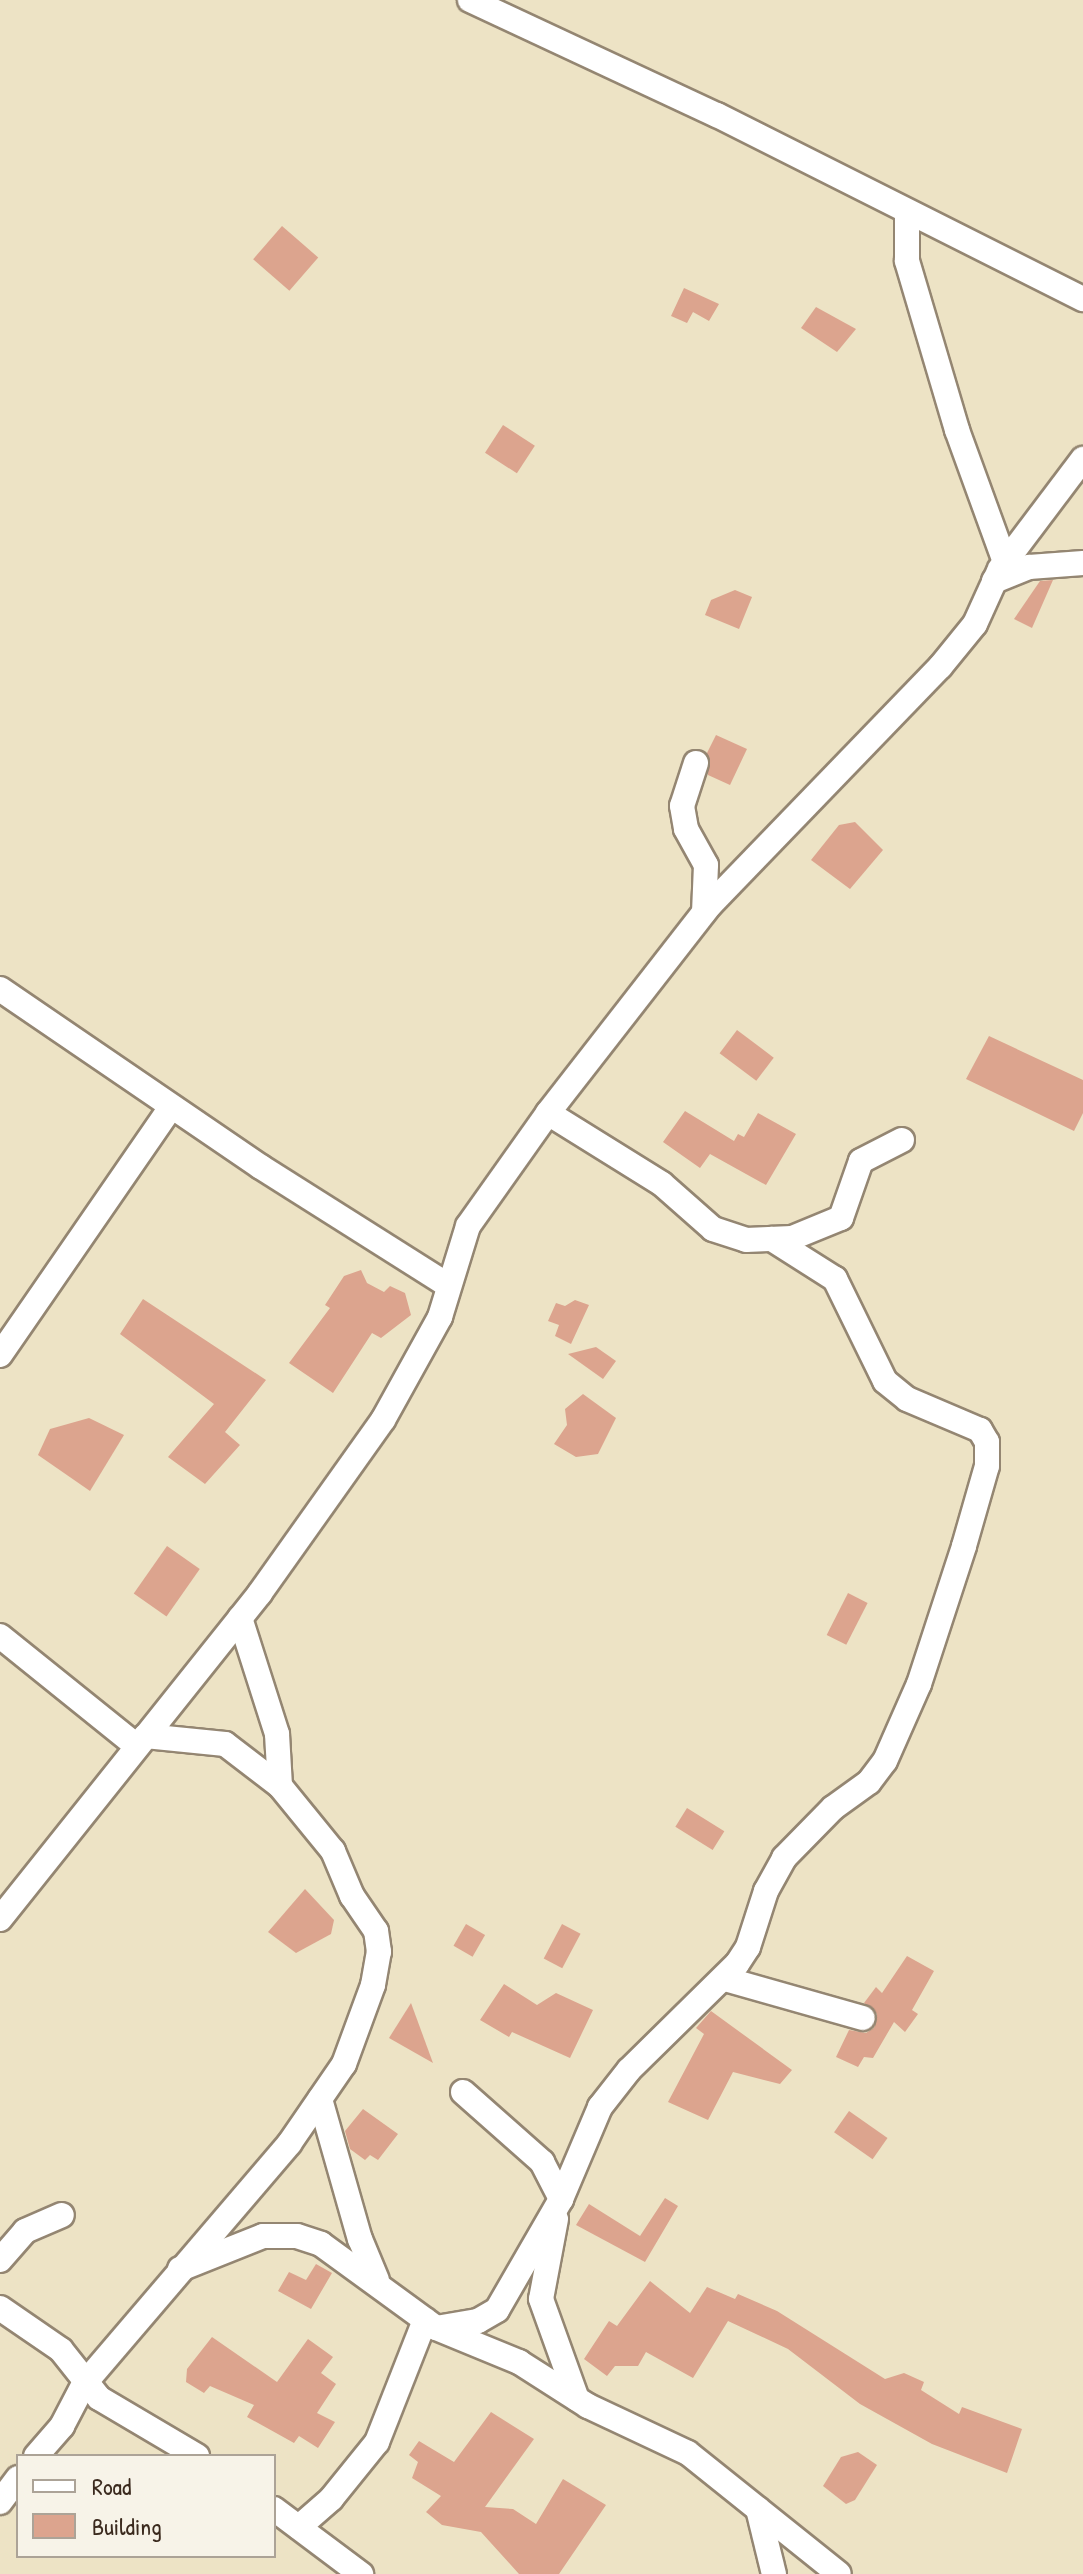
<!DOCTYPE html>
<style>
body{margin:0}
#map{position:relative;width:1083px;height:2574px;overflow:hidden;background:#ede3c5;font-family:"Patrick Hand",sans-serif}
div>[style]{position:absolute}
.building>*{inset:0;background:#dca48e;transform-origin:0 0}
.roads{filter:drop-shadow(2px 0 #948672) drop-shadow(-2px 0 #948672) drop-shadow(0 2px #948672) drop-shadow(0 -2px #948672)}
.minor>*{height:24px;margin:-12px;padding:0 12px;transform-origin:12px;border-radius:12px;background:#fff}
span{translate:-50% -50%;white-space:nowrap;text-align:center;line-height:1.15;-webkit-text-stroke:6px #f7f3e8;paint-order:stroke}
.legend{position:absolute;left:16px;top:2454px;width:260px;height:104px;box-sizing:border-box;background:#f7f3e8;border:2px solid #aca397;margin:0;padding:10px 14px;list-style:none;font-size:24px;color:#3b2a1e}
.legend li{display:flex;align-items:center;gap:16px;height:40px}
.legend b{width:40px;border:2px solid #aca397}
</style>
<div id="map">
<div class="building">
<i style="left:282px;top:226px;width:48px;height:44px;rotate:41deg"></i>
<i style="clip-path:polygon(684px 288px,719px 304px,709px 321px,693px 312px,687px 323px,671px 316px)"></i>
<i style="clip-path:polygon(816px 307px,856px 329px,837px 352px,801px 328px)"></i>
<i style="left:503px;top:425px;width:38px;height:33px;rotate:33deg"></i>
<i style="clip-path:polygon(1053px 580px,1032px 628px,1014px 619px,1040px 581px)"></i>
<i style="clip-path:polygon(735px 590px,752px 597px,739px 629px,705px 615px,711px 600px)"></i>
<i style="clip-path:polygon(716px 735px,747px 749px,730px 785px,708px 775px,707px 753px)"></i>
<i style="clip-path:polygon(855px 822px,883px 850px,850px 889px,811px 860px,839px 825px)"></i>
<i style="left:737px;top:1030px;width:46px;height:29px;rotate:37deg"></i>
<i style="clip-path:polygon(989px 1036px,1083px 1080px,1083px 1113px,1074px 1131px,966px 1079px)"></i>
<i style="clip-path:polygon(685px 1111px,734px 1141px,738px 1134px,744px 1137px,758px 1113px,796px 1134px,766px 1185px,710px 1154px,700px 1168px,663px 1142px)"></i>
<i style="clip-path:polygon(361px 1270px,367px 1283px,384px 1292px,390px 1286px,405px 1293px,411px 1315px,381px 1338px,372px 1333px,333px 1393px,289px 1363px,330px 1308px,325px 1305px,344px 1276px)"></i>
<i style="clip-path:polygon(143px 1299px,266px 1380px,225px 1432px,240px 1445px,205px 1484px,168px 1457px,214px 1404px,120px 1334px)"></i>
<i style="clip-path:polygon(575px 1300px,589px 1305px,571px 1344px,555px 1336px,559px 1325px,548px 1321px,556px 1303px,565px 1306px)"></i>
<i style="clip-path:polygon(596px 1347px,616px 1361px,603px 1379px,568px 1354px)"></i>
<i style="clip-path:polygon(583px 1394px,616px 1418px,598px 1454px,576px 1457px,554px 1444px,567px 1425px,565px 1409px)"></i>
<i style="clip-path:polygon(89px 1418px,124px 1435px,90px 1491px,38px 1455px,50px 1429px)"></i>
<i style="left:167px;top:1546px;width:40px;height:58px;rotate:35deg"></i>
<i style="left:848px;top:1593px;width:22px;height:47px;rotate:27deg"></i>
<i style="left:687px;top:1808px;width:44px;height:22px;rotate:32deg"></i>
<i style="clip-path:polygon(305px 1889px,334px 1920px,331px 1934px,296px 1953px,268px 1932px)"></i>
<i style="left:466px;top:1924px;width:22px;height:25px;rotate:30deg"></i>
<i style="left:562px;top:1924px;width:21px;height:39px;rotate:28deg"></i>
<i style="clip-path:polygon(907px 1956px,934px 1971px,912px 2010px,918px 2014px,905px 2032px,894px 2022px,873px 2058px,864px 2057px,858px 2067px,836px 2057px,849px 2030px,866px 2033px,874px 2028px,877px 2014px,864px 2003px,876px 1987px,882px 1993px)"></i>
<i style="clip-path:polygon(504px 1984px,537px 2005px,556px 1993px,593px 2010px,570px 2058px,512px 2032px,509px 2037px,480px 2020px)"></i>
<i style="clip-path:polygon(411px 2003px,433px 2063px,389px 2038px)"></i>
<i style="clip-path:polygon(711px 2011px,792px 2070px,780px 2084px,733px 2072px,708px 2120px,668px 2102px,704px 2034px,696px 2028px)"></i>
<i style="clip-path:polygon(363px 2109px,398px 2134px,378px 2160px,370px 2155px,365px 2160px,350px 2149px,345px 2131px)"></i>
<i style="left:849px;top:2111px;width:47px;height:26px;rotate:35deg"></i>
<i style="clip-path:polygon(665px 2198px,678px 2206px,645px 2262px,576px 2225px,589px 2204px,640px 2236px)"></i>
<i style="clip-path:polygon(316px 2264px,332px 2273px,311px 2309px,278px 2291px,289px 2272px,306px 2280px)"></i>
<i style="clip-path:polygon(650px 2281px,690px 2313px,707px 2287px,735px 2299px,738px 2294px,777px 2311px,885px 2379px,904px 2373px,924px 2382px,921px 2390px,959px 2414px,962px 2407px,1022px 2429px,1007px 2473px,932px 2444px,860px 2404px,788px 2349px,728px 2321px,693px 2378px,646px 2352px,638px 2366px,615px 2366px,607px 2376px,584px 2359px,609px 2321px,617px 2326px)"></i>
<i style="clip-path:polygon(212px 2337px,277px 2382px,308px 2339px,333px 2357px,321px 2373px,336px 2384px,317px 2413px,335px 2422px,318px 2448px,299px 2436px,294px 2443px,247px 2417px,254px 2405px,210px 2386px,204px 2393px,186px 2382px,187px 2369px)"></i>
<i style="clip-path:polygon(491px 2412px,534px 2439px,485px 2507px,513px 2509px,536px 2524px,563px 2479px,606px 2505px,559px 2574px,519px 2574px,481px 2532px,442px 2525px,426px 2512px,441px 2496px,412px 2478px,418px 2462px,409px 2455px,419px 2441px,454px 2462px)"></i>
<i style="clip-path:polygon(858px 2452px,877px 2465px,855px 2500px,846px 2504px,823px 2486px,841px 2457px)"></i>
</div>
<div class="roads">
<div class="minor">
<i style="left:470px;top:0;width:272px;rotate:25deg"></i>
<i style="left:717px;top:115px;width:410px;rotate:26.7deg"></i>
<i style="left:907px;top:215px;width:46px;rotate:90deg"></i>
<i style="left:907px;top:261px;width:176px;rotate:73.5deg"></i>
<i style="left:957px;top:430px;width:140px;rotate:70deg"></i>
<i style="left:994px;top:581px;width:38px;rotate:-22deg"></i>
<i style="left:1029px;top:567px;width:54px;rotate:-4.2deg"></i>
<i style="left:696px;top:763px;width:45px;rotate:108deg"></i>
<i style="left:682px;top:806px;width:23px;rotate:80deg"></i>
<i style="left:686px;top:829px;width:41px;rotate:60.9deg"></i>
<i style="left:706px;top:865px;width:47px;rotate:92.4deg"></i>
<i style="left:0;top:989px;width:316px;rotate:34.3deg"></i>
<i style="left:261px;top:1167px;width:222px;rotate:32.3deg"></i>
<i style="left:548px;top:1113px;width:134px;rotate:31.9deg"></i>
<i style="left:662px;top:1184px;width:68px;rotate:41.4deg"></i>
<i style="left:713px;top:1229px;width:35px;rotate:18deg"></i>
<i style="left:746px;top:1240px;width:46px;rotate:-2.5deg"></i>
<i style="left:792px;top:1238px;width:53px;rotate:-22.2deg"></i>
<i style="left:841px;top:1218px;width:60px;rotate:-70.7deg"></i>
<i style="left:861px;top:1161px;width:46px;rotate:-27.1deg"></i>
<i style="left:0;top:1355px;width:301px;rotate:-55.4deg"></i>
<i style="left:240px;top:1618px;width:122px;rotate:72.3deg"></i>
<i style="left:277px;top:1734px;width:52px;rotate:86.7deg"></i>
<i style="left:0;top:1636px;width:176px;rotate:38.8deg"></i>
<i style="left:0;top:1919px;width:417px;rotate:-51.4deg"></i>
<i style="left:260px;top:1593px;width:212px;rotate:-54.6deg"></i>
<i style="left:383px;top:1420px;width:118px;rotate:-61deg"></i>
<i style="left:440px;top:1317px;width:95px;rotate:-72.9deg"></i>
<i style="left:468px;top:1226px;width:138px;rotate:-54.7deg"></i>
<i style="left:548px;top:1113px;width:264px;rotate:-52.1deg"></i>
<i style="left:710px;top:905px;width:331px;rotate:-46deg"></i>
<i style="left:940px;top:667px;width:55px;rotate:-50.9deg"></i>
<i style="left:975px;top:624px;width:60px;rotate:-65.6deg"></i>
<i style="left:1000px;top:569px;width:138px;rotate:-53deg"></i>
<i style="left:725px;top:1979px;width:143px;rotate:15.8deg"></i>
<i style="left:463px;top:2092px;width:106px;rotate:41.5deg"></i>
<i style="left:542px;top:2162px;width:42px;rotate:62.8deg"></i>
<i style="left:320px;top:2099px;width:146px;rotate:74.1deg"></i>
<i style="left:360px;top:2239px;width:44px;rotate:67.5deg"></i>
<i style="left:556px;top:2219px;width:81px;rotate:100.6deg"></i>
<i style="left:541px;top:2299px;width:106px;rotate:70.2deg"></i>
<i style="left:0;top:2260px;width:38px;rotate:-49deg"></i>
<i style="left:25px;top:2231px;width:40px;rotate:-23.4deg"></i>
<i style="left:180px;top:2269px;width:89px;rotate:-21.7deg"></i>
<i style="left:263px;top:2236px;width:34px"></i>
<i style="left:297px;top:2236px;width:25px;rotate:18deg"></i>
<i style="left:321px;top:2244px;width:142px;rotate:36.1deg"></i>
<i style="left:436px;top:2328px;width:90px;rotate:22.3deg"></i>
<i style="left:519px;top:2362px;width:82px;rotate:32.5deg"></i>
<i style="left:588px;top:2406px;width:110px;rotate:25.2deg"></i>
<i style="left:688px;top:2453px;width:193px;rotate:38.7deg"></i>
<i style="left:0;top:2308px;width:74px;rotate:34.5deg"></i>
<i style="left:61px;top:2350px;width:61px;rotate:51.6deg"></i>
<i style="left:99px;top:2398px;width:114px;rotate:30.6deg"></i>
<i style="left:436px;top:2328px;width:43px;rotate:-9.5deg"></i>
<i style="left:478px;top:2321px;width:22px;rotate:-30deg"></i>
<i style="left:497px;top:2310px;width:128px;rotate:-60deg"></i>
<i style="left:561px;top:2199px;width:100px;rotate:-67deg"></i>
<i style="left:600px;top:2107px;width:47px;rotate:-51.9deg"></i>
<i style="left:629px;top:2070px;width:151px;rotate:-44.5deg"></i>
<i style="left:737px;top:1964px;width:20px;rotate:-57deg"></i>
<i style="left:748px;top:1947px;width:59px;rotate:-72.2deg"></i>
<i style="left:766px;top:1891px;width:38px;rotate:-61deg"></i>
<i style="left:784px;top:1858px;width:70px;rotate:-45.6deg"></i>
<i style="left:833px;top:1808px;width:44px;rotate:-35.8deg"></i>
<i style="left:869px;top:1782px;width:26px;rotate:-53deg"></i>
<i style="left:885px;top:1761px;width:84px;rotate:-66.2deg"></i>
<i style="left:919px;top:1684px;width:145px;rotate:-71.9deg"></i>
<i style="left:964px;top:1546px;width:83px;rotate:-74deg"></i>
<i style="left:987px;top:1466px;width:24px;rotate:-90deg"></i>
<i style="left:987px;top:1442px;width:14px;rotate:-120deg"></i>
<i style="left:980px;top:1430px;width:79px;rotate:-157deg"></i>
<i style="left:907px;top:1399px;width:28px;rotate:-141deg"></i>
<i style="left:885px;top:1381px;width:114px;rotate:-116.1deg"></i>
<i style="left:835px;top:1279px;width:75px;rotate:-147.6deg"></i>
<i style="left:36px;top:2456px;width:40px;rotate:-49deg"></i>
<i style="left:62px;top:2426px;width:47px;rotate:-62.4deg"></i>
<i style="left:84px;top:2384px;width:316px;rotate:-49.5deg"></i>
<i style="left:289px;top:2144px;width:97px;rotate:-55.5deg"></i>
<i style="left:344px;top:2064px;width:84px;rotate:-69.8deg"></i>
<i style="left:373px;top:1985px;width:34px;rotate:-80deg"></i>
<i style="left:379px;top:1952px;width:21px;rotate:-98deg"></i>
<i style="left:376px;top:1931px;width:42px;rotate:-124.4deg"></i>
<i style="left:352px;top:1896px;width:49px;rotate:-112.9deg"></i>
<i style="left:333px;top:1851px;width:84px;rotate:-129.2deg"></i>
<i style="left:280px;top:1786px;width:69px;rotate:-142.6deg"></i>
<i style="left:225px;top:1744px;width:80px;rotate:-174.3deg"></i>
<i style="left:0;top:2502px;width:30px;rotate:-53deg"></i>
<i style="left:274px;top:2509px;width:109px;rotate:36.8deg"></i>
<i style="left:758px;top:2509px;width:67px;rotate:76.2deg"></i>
<i style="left:299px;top:2527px;width:43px;rotate:-41.2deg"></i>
<i style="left:331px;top:2499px;width:73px;rotate:-51.1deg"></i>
<i style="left:377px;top:2442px;width:131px;rotate:-68.5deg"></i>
</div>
</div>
<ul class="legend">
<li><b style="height:10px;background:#fff"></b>Road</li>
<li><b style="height:22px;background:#dca48e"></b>Building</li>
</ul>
</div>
